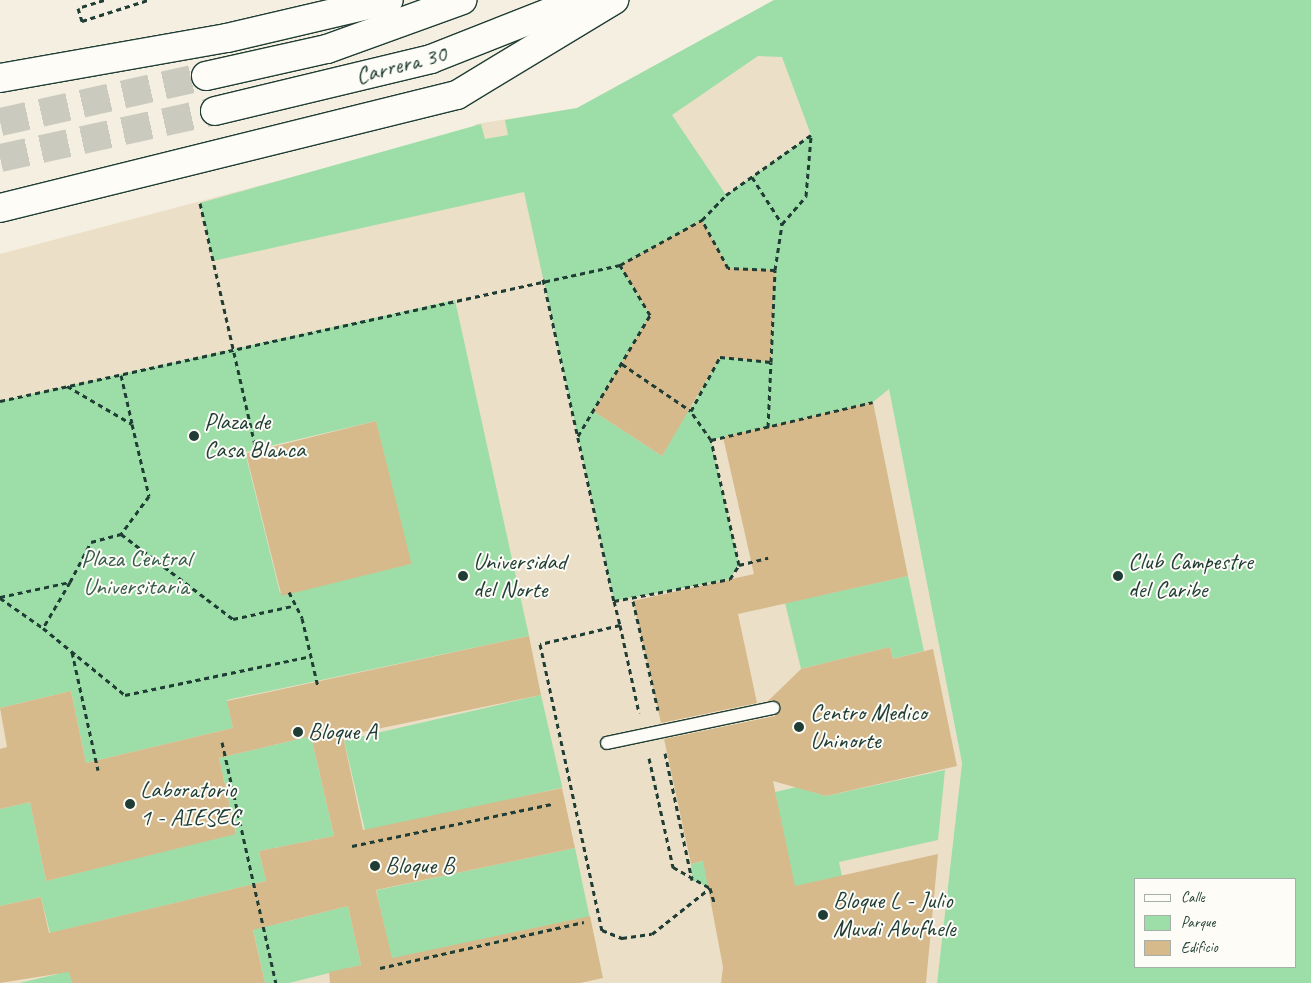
<!DOCTYPE html>
<style>
body{margin:0}
#map{position:relative;width:1311px;height:983px;overflow:hidden;background:#f5efe1;font-family:Caveat,sans-serif}
div>[style]{position:absolute}
.built>*{inset:0;background:#ecdfc7}
.green>*{inset:0;background:#9ddea8;transform-origin:0 0}
.building>*{inset:0;background:#d6ba8b;transform-origin:0 0}
.secondary-tunnel>*{height:28px;margin-top:-14px;transform-origin:0;background:repeating-linear-gradient(90deg,#cacbbe 0 28px,transparent 0 42px)}
.path>*{height:3px;margin-top:-1.5px;transform-origin:0;background:repeating-linear-gradient(90deg,#1f3d34 0 5px,transparent 0 9px)}
.roads{filter:drop-shadow(1px 0 #1f3d34) drop-shadow(-1px 0 #1f3d34) drop-shadow(0 1px #1f3d34) drop-shadow(0 -1px #1f3d34)}
.service>*{height:12px;margin:-6px;padding:0 6px;transform-origin:6px;border-radius:6px;background:#fdfcf7}
.secondary>*{height:28px;margin:-14px;padding:0 14px;transform-origin:14px;border-radius:14px;background:#fdfcf7}
.dots>*{width:14px;height:14px;translate:-50% -50%;box-sizing:border-box;border:2px solid #fdfcf7;border-radius:50%}
span{translate:-50% -50%;white-space:nowrap;text-align:center;line-height:1.15;-webkit-text-stroke:4px #fdfcf7;paint-order:stroke}
.street-label{font-size:24px;color:#1f3d34}
.poi-label{font-size:24px;color:#1f3d34}
.left{translate:0 -50%;text-align:left}
.park-label{font-size:24px;color:#385d4b}
.legend{position:absolute;left:1134px;top:878px;width:162px;height:90px;box-sizing:border-box;background:#fdfcf7;border:1px solid #a4b0a9;margin:0;padding:6px 9px;list-style:none;font-size:15px;color:#1f3d34}
.legend li{display:flex;align-items:center;gap:10px;height:25px}
.legend b{width:25px;border:1px solid #a4b0a9}
</style>
<div id="map">
<div class="built">
<i style="clip-path:polygon(774px 0,851px 193px,962px 763px,937px 983px,0 983px,0 254px,467px 131px,476px 124px,577px 108px)"></i>
</div>
<div class="green">
<i style="clip-path:polygon(evenodd,774px 0,1311px 0,1311px 983px,937px 983px,962px 763px,889px 389px,873px 402px,711px 440px,739px 565px,730px 579px,614px 601px,524px 192px,213px 261px,200px 203px,481px 124px,485px 139px,508px 135px,505px 120px,577px 108px,774px 0,758px 56px,782px 57px,811px 135px,726px 195px,672px 115px,758px 56px,774px 0,702px 220px,728px 268px,775px 270px,771px 362px,720px 357px,690px 410px,622px 364px,680px 424px,662px 456px,593px 411px,650px 315px,621px 266px,702px 220px,774px 0,1135px 879px,1295px 879px,1295px 967px,1135px 967px,1135px 879px)"></i>
<i style="clip-path:polygon(evenodd,455px 300px,529px 636px,227px 700px,233px 728px,86px 763px,71px 691px,0 708px,0 401px,455px 300px,376px 421px,410px 564px,280px 593px,245px 452px,376px 421px)"></i>
<i style="clip-path:polygon(908px 576px,924px 651px,893px 659px,890px 647px,801px 669px,785px 603px)"></i>
<i style="left:541px;top:695px;width:95px;height:202px;rotate:77deg"></i>
<i style="clip-path:polygon(311px 736px,334px 836px,259px 851px,266px 881px,50px 933px,41px 897px,0 906px,0 809px,30px 802px,46px 881px,236px 833px,219px 758px)"></i>
<i style="clip-path:polygon(945px 770px,938px 840px,839px 862px,842px 876px,715px 905px,710px 888px,692px 880px,691px 864px,785px 842px,775px 792px,797px 787px,826px 796px)"></i>
<i style="left:575px;top:848px;width:70px;height:203px;rotate:78deg"></i>
<i style="clip-path:polygon(348px 906px,361px 965px,289px 983px,265px 983px,250px 916px,277px 924px)"></i>
<i style="clip-path:polygon(66px 956px,72px 983px,19px 983px,58px 974px,55px 959px)"></i>
</div>
<div class="building">
<i style="clip-path:polygon(702px 220px,728px 268px,775px 270px,771px 362px,720px 357px,662px 456px,593px 411px,650px 315px,620px 265px)"></i>
<i style="clip-path:polygon(873px 402px,908px 576px,738px 614px,757px 703px,661px 723px,633px 601px,754px 574px,723px 437px)"></i>
<i style="left:376px;top:421px;width:147px;height:134px;rotate:76deg"></i>
<i style="clip-path:polygon(529px 636px,541px 695px,343px 736px,363px 830px,562px 788px,575px 848px,376px 890px,392px 958px,590px 916px,603px 978px,580px 983px,330px 983px,329px 972px,361px 965px,348px 906px,253px 930px,265px 983px,72px 983px,69px 972px,0 983px,0 906px,41px 897px,49px 933px,266px 881px,259px 851px,334px 836px,311px 736px,219px 758px,236px 834px,46px 881px,30px 802px,0 809px,0 749px,7px 747px,0 708px,71px 691px,86px 763px,233px 728px,227px 701px)"></i>
<i style="clip-path:polygon(890px 647px,893px 659px,933px 649px,957px 766px,826px 796px,773px 781px,795px 886px,938px 854px,926px 983px,721px 983px,723px 967px,703px 861px,691px 864px,664px 739px,775px 716px,781px 706px,768px 701px,801px 669px)"></i>
</div>
<div class="secondary-tunnel">
<i style="left:0;top:122px;width:211px;rotate:-12.6deg"></i>
<i style="left:0;top:158px;width:220px;rotate:-12.3deg"></i>
</div>
<div class="path">
<i style="left:104px;top:0;width:27px;rotate:163deg"></i>
<i style="left:78px;top:8px;width:14px;rotate:73deg"></i>
<i style="left:82px;top:21px;width:69px;rotate:-17.7deg"></i>
<i style="left:752px;top:177px;width:56px;rotate:57.4deg"></i>
<i style="left:200px;top:203px;width:252px;rotate:77.2deg"></i>
<i style="left:775px;top:270px;width:47px;rotate:-81.3deg"></i>
<i style="left:782px;top:224px;width:37px;rotate:-49deg"></i>
<i style="left:806px;top:196px;width:60px;rotate:-85.2deg"></i>
<i style="left:543px;top:279px;width:330px;rotate:77.6deg"></i>
<i style="left:614px;top:601px;width:118px;rotate:-10.7deg"></i>
<i style="left:730px;top:579px;width:17px;rotate:-57deg"></i>
<i style="left:739px;top:565px;width:128px;rotate:-102.6deg"></i>
<i style="left:711px;top:440px;width:35px;rotate:-125deg"></i>
<i style="left:691px;top:411px;width:61px;rotate:-61.8deg"></i>
<i style="left:720px;top:357px;width:51px;rotate:5.6deg"></i>
<i style="left:771px;top:362px;width:92px;rotate:-87.5deg"></i>
<i style="left:775px;top:270px;width:47px;rotate:-177.6deg"></i>
<i style="left:728px;top:268px;width:55px;rotate:-118.4deg"></i>
<i style="left:622px;top:364px;width:83px;rotate:34.3deg"></i>
<i style="left:121px;top:375px;width:49px;rotate:77.1deg"></i>
<i style="left:67px;top:386px;width:75px;rotate:30.3deg"></i>
<i style="left:132px;top:424px;width:74px;rotate:76.7deg"></i>
<i style="left:149px;top:496px;width:47px;rotate:126.4deg"></i>
<i style="left:0;top:401px;width:635px;rotate:-12.37deg"></i>
<i style="left:620px;top:265px;width:94px;rotate:-28.8deg"></i>
<i style="left:702px;top:220px;width:35px;rotate:-46deg"></i>
<i style="left:726px;top:195px;width:104px;rotate:-35.2deg"></i>
<i style="left:768px;top:427px;width:65px;rotate:-87.4deg"></i>
<i style="left:578px;top:436px;width:141px;rotate:-59.2deg"></i>
<i style="left:650px;top:315px;width:58px;rotate:-121deg"></i>
<i style="left:711px;top:440px;width:166px;rotate:-13.2deg"></i>
<i style="left:739px;top:565px;width:30px;rotate:-14deg"></i>
<i style="left:70px;top:582px;width:53px;rotate:120.4deg"></i>
<i style="left:43px;top:628px;width:106px;rotate:39.3deg"></i>
<i style="left:125px;top:695px;width:190px;rotate:-11.8deg"></i>
<i style="left:289px;top:592px;width:29px;rotate:63deg"></i>
<i style="left:302px;top:618px;width:71px;rotate:76.9deg"></i>
<i style="left:0;top:597px;width:72px;rotate:-12.1deg"></i>
<i style="left:70px;top:582px;width:45px;rotate:-62.3deg"></i>
<i style="left:91px;top:542px;width:31px;rotate:-15deg"></i>
<i style="left:121px;top:534px;width:141px;rotate:37.2deg"></i>
<i style="left:233px;top:619px;width:60px;rotate:-12.4deg"></i>
<i style="left:0;top:598px;width:52px;rotate:34.9deg"></i>
<i style="left:614px;top:601px;width:25px;rotate:76deg"></i>
<i style="left:620px;top:625px;width:82px;rotate:166.6deg"></i>
<i style="left:540px;top:644px;width:293px;rotate:77.8deg"></i>
<i style="left:602px;top:930px;width:22px;rotate:22deg"></i>
<i style="left:622px;top:938px;width:30px;rotate:-8deg"></i>
<i style="left:652px;top:934px;width:74px;rotate:-38.4deg"></i>
<i style="left:633px;top:601px;width:112px;rotate:77.1deg"></i>
<i style="left:620px;top:625px;width:90px;rotate:77.8deg"></i>
<i style="left:72px;top:652px;width:121px;rotate:77.6deg"></i>
<i style="left:222px;top:742px;width:247px;rotate:77.4deg"></i>
<i style="left:665px;top:753px;width:130px;rotate:78deg"></i>
<i style="left:649px;top:758px;width:112px;rotate:77.6deg"></i>
<i style="left:673px;top:867px;width:43px;rotate:29.6deg"></i>
<i style="left:710px;top:888px;width:18px;rotate:74deg"></i>
<i style="left:352px;top:846px;width:204px;rotate:-11.9deg"></i>
<i style="left:380px;top:968px;width:209px;rotate:-12.7deg"></i>
</div>
<div class="roads">
<div class="service">
<i style="left:607px;top:743px;width:170px;rotate:-11.9deg"></i>
</div>
<div class="secondary">
<i style="left:206px;top:76px;width:124px;rotate:-12.6deg"></i>
<i style="left:327px;top:49px;width:144px;rotate:-19.9deg"></i>
<i style="left:0;top:78px;width:230px;rotate:-10deg"></i>
<i style="left:227px;top:38px;width:166px;rotate:-13.2deg"></i>
<i style="left:215px;top:111px;width:222px;rotate:-13.5deg"></i>
<i style="left:431px;top:59px;width:161px;rotate:-21.5deg"></i>
<i style="left:0;top:208px;width:471px;rotate:-13.9deg"></i>
<i style="left:457px;top:95px;width:184px;rotate:-31.2deg"></i>
</div>
</div>
<div class="dots">
<i style="left:194px;top:436px;background:#1f3d34"></i>
<i style="left:463px;top:576px;background:#1f3d34"></i>
<i style="left:1118px;top:576px;background:#1f3d34"></i>
<i style="left:799px;top:727px;background:#1f3d34"></i>
<i style="left:298px;top:732px;background:#1f3d34"></i>
<i style="left:130px;top:804px;background:#1f3d34"></i>
<i style="left:375px;top:866px;background:#1f3d34"></i>
<i style="left:823px;top:915px;background:#1f3d34"></i>
</div>
<div class="street-label">
<span style="left:401px;top:65px;rotate:-15deg">Carrera 30</span>
</div>
<div class="poi-label">
<span class="left" style="left:204px;top:436px">Plaza de<br>Casa Blanca</span>
<span class="left" style="left:473px;top:576px">Universidad<br>del Norte</span>
<span class="left" style="left:1128px;top:576px">Club Campestre<br>del Caribe</span>
<span class="left" style="left:810px;top:727px">Centro Medico<br>Uninorte</span>
<span class="left" style="left:308px;top:732px">Bloque A</span>
<span class="left" style="left:140px;top:804px">Laboratorio<br>1 - AIESEC</span>
<span class="left" style="left:385px;top:866px">Bloque B</span>
<span class="left" style="left:833px;top:915px">Bloque L - Julio<br>Muvdi Abufhele</span>
</div>
<div class="park-label">
<span style="left:136px;top:573px">Plaza Central<br>Universitaria</span>
</div>
<ul class="legend">
<li><b style="height:6px;background:#fdfcf7"></b>Calle</li>
<li><b style="height:14px;background:#9ddea8"></b>Parque</li>
<li><b style="height:14px;background:#d6ba8b"></b>Edificio</li>
</ul>
</div>
